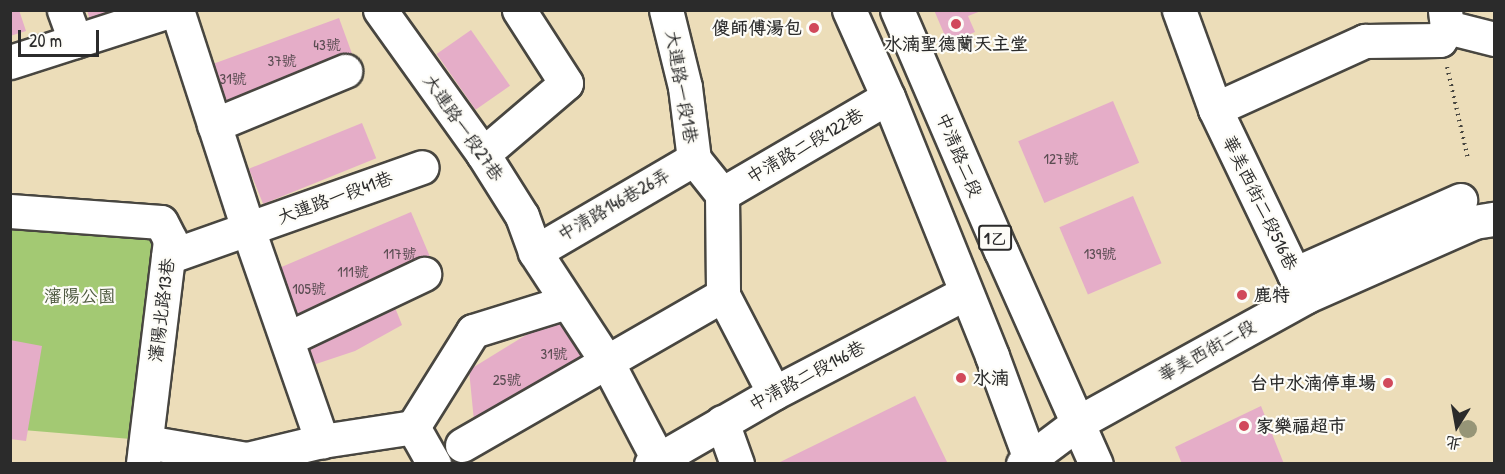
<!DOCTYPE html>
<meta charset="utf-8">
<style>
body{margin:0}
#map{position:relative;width:1505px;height:474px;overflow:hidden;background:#ecddb9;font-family:"Patrick Hand","LXGW WenKai TC",sans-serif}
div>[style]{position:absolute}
.green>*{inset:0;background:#a3c973}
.building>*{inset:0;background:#e5adc8;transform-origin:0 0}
.path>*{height:4px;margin-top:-2px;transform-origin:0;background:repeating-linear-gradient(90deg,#484640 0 1.5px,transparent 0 6px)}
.roads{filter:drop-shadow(2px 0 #484640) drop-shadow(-2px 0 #484640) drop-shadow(0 2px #484640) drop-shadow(0 -2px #484640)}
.minor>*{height:33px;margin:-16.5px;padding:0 16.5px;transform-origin:16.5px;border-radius:16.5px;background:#fff}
.major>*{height:33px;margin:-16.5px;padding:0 16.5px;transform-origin:16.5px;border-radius:16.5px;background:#fff}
.trees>*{width:18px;height:18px;margin:-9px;border-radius:50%;background:#969577}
.dots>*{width:16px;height:16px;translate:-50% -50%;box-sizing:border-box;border:3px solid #fdfcf7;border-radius:50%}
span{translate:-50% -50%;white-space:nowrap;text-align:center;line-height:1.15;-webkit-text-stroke:4.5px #fdfcf7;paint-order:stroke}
.number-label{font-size:15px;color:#5a4c52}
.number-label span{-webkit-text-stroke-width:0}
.shield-label span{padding:2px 4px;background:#fdfcf7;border:2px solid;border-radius:4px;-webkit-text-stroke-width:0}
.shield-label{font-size:16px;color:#2b2b2b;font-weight:700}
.poi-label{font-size:18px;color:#2b2b2b;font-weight:700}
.right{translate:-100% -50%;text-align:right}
.left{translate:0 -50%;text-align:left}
.street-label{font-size:18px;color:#2b2b2b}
.park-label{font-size:18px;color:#4f5a41}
.frame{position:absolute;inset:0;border:12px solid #2b2b2b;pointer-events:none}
.north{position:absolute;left:1427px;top:396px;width:60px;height:60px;-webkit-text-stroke:4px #fdfcf7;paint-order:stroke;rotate:191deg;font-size:16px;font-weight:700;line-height:24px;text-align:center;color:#2b2b2b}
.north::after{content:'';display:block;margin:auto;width:21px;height:27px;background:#2b2b2b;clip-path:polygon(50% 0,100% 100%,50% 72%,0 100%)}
.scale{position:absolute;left:18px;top:30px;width:81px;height:27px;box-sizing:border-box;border:3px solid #2b2b2b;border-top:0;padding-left:8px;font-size:18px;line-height:21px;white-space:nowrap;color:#2b2b2b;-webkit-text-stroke:4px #fdfcf7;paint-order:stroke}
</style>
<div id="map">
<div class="green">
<i style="clip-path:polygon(10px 216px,148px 237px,157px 252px,131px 439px,11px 429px)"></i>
</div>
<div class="building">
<i style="clip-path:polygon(10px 10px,19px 10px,26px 31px,10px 36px)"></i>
<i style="clip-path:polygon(87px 10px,119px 10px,90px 20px)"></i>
<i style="clip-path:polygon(934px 10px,981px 10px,981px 11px,968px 16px,975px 32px,948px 43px)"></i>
<i style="left:339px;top:18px;width:45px;height:143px;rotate:70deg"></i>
<i style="left:471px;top:30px;width:68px;height:42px;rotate:55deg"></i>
<i style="left:1113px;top:101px;width:67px;height:103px;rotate:67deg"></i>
<i style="left:362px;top:123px;width:38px;height:122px;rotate:68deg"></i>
<i style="left:1133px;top:196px;width:73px;height:80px;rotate:67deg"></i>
<i style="left:411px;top:212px;width:52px;height:149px;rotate:67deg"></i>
<i style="clip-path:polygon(392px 300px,402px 325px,355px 351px,310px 366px,302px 338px)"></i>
<i style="clip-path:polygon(562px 313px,593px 359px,474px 421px,469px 370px)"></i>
<i style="clip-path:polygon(10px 340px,42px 346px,26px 441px,10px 439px)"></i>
<i style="clip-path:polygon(915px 396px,948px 464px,776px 464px)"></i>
<i style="clip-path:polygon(1261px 406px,1284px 464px,1182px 464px,1175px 447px)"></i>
</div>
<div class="path">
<i style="left:1447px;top:67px;width:94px;rotate:77.1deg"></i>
</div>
<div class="roads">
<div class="minor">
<i style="left:64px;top:10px;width:33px;rotate:70deg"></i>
<i style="left:177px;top:10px;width:230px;rotate:72deg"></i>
<i style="left:248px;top:229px;width:225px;rotate:70.8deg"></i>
<i style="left:380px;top:10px;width:177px;rotate:54.4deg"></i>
<i style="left:483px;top:154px;width:73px;rotate:57.8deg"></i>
<i style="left:522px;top:216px;width:38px;rotate:70deg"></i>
<i style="left:535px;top:252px;width:131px;rotate:56.8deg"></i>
<i style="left:607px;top:362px;width:110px;rotate:62.3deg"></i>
<i style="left:666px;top:10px;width:79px;rotate:76.1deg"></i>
<i style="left:685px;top:87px;width:73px;rotate:82.9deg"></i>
<i style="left:694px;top:159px;width:45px;rotate:51.3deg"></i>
<i style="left:722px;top:194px;width:101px;rotate:89.4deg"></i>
<i style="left:723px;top:295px;width:110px;rotate:62.5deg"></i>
<i style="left:1179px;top:10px;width:105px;rotate:70deg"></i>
<i style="left:1215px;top:109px;width:208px;rotate:64.4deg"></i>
<i style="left:1447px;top:27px;width:49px;rotate:14.3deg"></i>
<i style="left:10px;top:62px;width:170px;rotate:-17.8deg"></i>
<i style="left:1215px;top:109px;width:165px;rotate:-24.4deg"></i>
<i style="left:1365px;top:41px;width:75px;rotate:-0.8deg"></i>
<i style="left:1440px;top:40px;width:15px;rotate:-62deg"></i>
<i style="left:1447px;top:27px;width:17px;rotate:-97deg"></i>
<i style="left:214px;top:125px;width:142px;rotate:-22.4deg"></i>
<i style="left:483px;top:154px;width:109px;rotate:-40.5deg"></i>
<i style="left:566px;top:83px;width:87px;rotate:-122.8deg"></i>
<i style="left:722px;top:194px;width:192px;rotate:-30.3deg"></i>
<i style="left:10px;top:211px;width:151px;rotate:4.2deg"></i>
<i style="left:161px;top:222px;width:20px;rotate:63deg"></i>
<i style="left:170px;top:240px;width:226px;rotate:96.9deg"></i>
<i style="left:535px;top:252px;width:184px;rotate:-30.3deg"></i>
<i style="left:168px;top:257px;width:269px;rotate:-19.5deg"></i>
<i style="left:1294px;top:274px;width:182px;rotate:-24deg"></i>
<i style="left:287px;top:339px;width:152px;rotate:-25.4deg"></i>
<i style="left:722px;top:422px;width:45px;rotate:70.3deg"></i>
<i style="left:413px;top:427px;width:43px;rotate:60.4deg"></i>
<i style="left:146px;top:442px;width:102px;rotate:9.6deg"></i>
<i style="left:247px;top:459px;width:77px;rotate:-13.5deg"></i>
<i style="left:322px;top:441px;width:92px;rotate:-8.7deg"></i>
<i style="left:413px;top:427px;width:113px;rotate:-58deg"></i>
<i style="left:473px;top:331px;width:97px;rotate:-17.3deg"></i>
<i style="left:462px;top:445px;width:301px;rotate:-29.9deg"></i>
<i style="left:651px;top:464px;width:142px;rotate:-30deg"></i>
<i style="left:774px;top:393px;width:216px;rotate:-27.6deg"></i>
<i style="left:1023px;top:464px;width:70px;rotate:-36.9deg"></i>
<i style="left:1079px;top:422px;width:258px;rotate:-28.9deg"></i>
<i style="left:1305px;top:297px;width:185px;rotate:-23.9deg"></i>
<i style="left:1474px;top:222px;width:20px;rotate:-9deg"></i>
</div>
<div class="major">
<i style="left:849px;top:10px;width:95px;rotate:65.9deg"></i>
<i style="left:888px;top:97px;width:279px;rotate:68.1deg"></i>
<i style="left:992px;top:356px;width:115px;rotate:69.7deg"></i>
<i style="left:897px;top:10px;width:262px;rotate:66.7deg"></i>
<i style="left:1001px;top:251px;width:233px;rotate:66deg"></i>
</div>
</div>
<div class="trees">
<i style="left:1468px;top:429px"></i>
</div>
<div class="dots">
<i style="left:956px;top:24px;background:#d1495b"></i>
<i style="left:814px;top:28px;background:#d1495b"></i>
<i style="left:1242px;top:295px;background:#d1495b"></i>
<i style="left:961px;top:378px;background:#d1495b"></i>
<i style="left:1388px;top:383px;background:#d1495b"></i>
<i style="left:1244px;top:426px;background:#d1495b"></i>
</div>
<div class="number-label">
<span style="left:327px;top:45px">43號</span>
<span style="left:282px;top:61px">37號</span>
<span style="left:233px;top:79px">31號</span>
<span style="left:1061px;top:159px">127號</span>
<span style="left:400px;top:254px">117號</span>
<span style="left:1100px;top:254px">139號</span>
<span style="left:353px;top:272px">111號</span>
<span style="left:309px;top:289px">105號</span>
<span style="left:554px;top:354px">31號</span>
<span style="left:507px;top:380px">25號</span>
</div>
<div class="shield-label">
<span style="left:995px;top:238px">1乙</span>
</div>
<div class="poi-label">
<span class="right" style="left:802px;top:28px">傻師傅湯包</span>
<span style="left:956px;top:44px">水湳聖德蘭天主堂</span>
<span class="left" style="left:1254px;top:295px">鹿特</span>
<span class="left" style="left:973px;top:378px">水湳</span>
<span class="right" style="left:1376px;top:383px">台中水湳停車場</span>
<span class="left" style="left:1256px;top:426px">家樂福超市</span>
</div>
<div class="street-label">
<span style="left:681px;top:87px;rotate:80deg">大連路一段1巷</span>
<span style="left:463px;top:128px;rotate:55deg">大連路一段27巷</span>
<span style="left:805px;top:146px;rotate:-30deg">中清路二段122巷</span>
<span style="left:959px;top:155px;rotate:67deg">中清路二段</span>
<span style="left:335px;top:198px;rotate:-20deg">大連路一段41巷</span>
<span style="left:1260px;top:203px;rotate:64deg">華美西街二段516巷</span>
<span style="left:614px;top:205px;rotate:-30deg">中清路146巷26弄</span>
<span style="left:162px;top:310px;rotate:-83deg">瀋陽北路13巷</span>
<span style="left:1207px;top:351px;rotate:-29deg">華美西街二段</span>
<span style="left:807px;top:376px;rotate:-28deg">中清路二段146巷</span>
</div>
<div class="park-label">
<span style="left:80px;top:296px">瀋陽公園</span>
</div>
<div class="frame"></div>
<div class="north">北</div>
<div class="scale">20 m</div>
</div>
